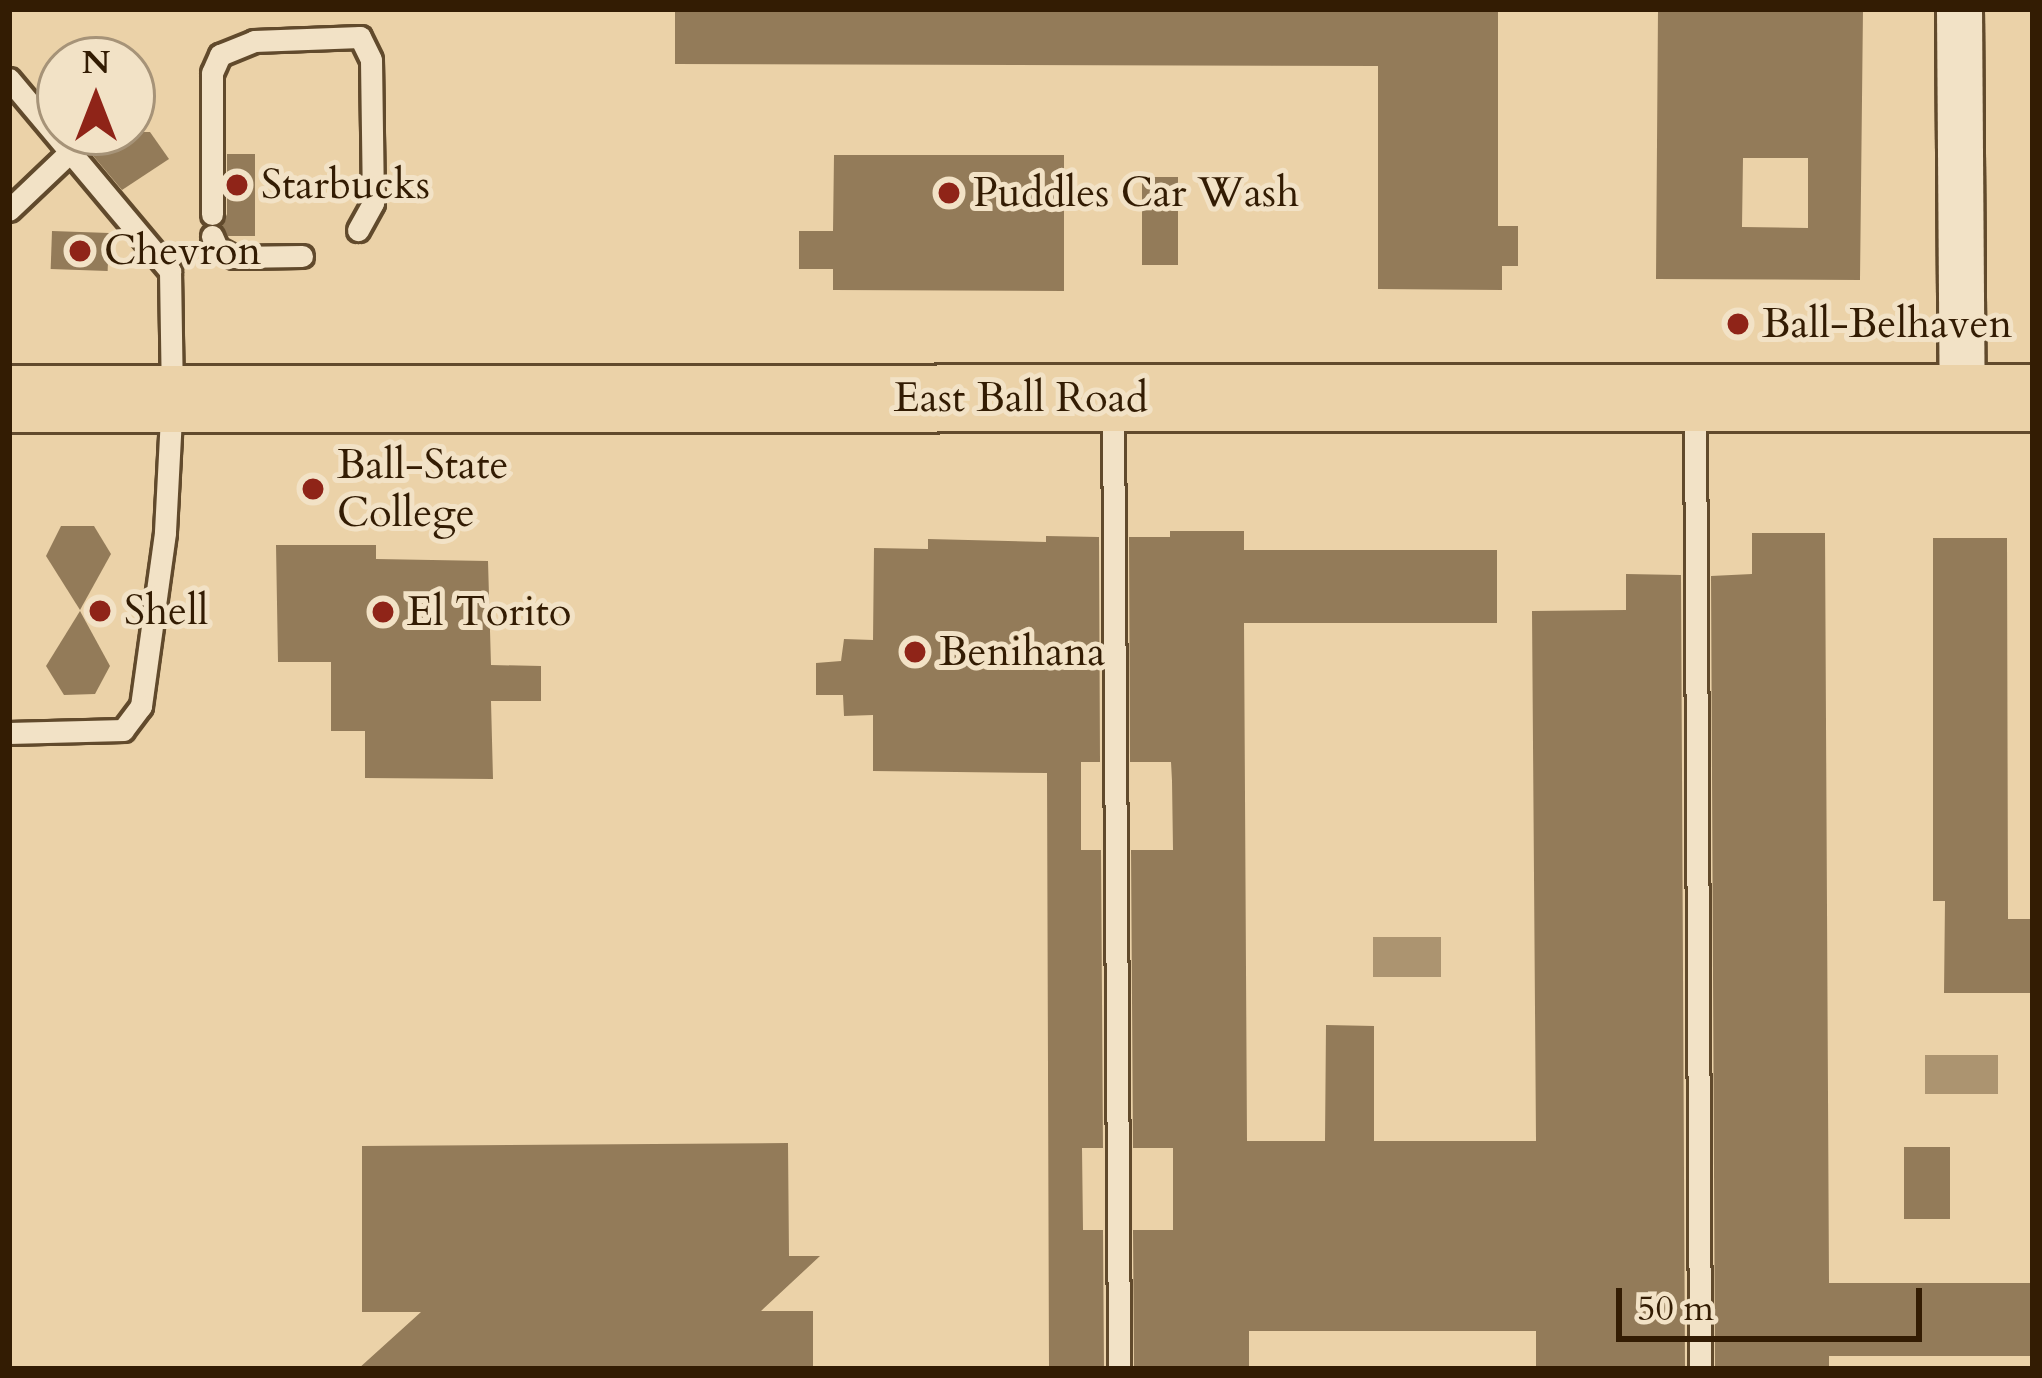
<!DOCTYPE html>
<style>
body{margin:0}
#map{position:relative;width:2042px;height:1378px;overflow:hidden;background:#ebd2a8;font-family:Cardo,serif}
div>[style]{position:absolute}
.water>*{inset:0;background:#ac9470;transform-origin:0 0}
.building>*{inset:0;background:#937b59;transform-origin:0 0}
.roads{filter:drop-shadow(3px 0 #614a2c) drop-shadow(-3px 0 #614a2c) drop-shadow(0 3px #614a2c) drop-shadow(0 -3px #614a2c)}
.service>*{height:21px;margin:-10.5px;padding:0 10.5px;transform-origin:10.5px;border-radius:10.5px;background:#f2e2c6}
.minor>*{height:45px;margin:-22.5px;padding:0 22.5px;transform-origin:22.5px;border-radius:22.5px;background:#f2e2c6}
.primary>*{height:66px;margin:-33px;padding:0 33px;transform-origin:33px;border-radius:33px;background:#ebd2a8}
.dots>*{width:33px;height:33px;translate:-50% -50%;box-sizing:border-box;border:6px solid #f2e2c6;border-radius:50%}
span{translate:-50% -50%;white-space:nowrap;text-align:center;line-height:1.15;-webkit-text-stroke:10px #f2e2c6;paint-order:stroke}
.poi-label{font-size:42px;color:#331c03}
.left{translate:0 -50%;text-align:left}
.street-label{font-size:42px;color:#331c03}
.frame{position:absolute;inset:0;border:12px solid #331c03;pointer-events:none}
.north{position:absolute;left:36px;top:36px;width:120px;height:120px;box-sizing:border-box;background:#f2e2c6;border:3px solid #a69378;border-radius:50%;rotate:0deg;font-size:33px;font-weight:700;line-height:48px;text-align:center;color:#331c03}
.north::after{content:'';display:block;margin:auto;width:42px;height:54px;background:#8f2418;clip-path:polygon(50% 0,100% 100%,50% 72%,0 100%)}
.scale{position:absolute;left:1616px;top:1288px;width:306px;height:54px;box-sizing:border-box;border:6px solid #331c03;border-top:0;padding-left:15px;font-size:36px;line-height:42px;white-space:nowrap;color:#331c03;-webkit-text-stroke:9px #f2e2c6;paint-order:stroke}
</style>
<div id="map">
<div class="water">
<i style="left:1373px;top:937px;width:68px;height:40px"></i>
<i style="left:1925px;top:1055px;width:73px;height:39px"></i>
</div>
<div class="building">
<i style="clip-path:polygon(675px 9px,1498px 9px,1498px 226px,1518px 226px,1518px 266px,1502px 266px,1502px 290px,1378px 289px,1378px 66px,675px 64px)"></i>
<i style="clip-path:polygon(evenodd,1658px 9px,1863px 9px,1860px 280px,1656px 279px,1658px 9px,1743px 158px,1808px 158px,1808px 228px,1742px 227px,1743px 158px)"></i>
<i style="clip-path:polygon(73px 132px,150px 132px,169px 159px,122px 190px)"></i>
<i style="clip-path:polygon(227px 154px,255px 154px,255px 236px,228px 236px,222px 225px,227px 214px)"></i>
<i style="clip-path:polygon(834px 155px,1064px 155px,1064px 291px,833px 290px,833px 269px,799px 269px,799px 231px,833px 231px)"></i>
<i style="left:1142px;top:177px;width:36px;height:88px"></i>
<i style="left:52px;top:231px;width:57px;height:38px;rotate:2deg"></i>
<i style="clip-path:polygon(61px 526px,94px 526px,111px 554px,80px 610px,46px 556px)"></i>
<i style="clip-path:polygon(1170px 531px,1244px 531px,1244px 550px,1497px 550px,1497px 623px,1244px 623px,1247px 1141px,1325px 1141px,1326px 1025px,1374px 1026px,1374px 1141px,1536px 1141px,1532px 611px,1626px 610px,1626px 574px,1681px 575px,1685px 1369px,1536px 1369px,1536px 1331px,1249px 1331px,1249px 1369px,1134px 1369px,1133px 1230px,1173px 1230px,1173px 1148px,1133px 1148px,1131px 850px,1173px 850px,1172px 781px,1171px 762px,1130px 762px,1129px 537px,1170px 537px)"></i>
<i style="clip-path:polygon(1752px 533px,1825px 533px,1829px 1283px,2033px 1283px,2033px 1356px,1829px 1356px,1829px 1369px,1715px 1369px,1711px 576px,1752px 574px)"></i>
<i style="clip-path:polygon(1046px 536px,1099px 537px,1100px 762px,1081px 762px,1081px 850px,1101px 850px,1103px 1148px,1082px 1148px,1083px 1230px,1103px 1230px,1104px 1369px,1049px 1369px,1047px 773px,873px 771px,873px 715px,844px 716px,843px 695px,816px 695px,816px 663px,841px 661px,844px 639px,873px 640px,874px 548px,928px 549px,928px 539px,1046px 542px)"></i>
<i style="clip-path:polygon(1933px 538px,2007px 538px,2008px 919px,2033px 919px,2033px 993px,1944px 993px,1945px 901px,1933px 901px)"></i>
<i style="clip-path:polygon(276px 545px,376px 545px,376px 559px,488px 561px,491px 665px,541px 666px,541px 701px,491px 701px,493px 779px,365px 778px,365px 731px,331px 731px,331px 662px,278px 662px)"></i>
<i style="clip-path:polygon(80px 611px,110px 666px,95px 694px,64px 695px,46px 666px)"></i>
<i style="clip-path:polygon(788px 1143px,789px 1256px,820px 1256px,761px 1311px,813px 1311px,813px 1369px,358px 1369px,421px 1312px,362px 1312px,362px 1146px)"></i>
<i style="left:1904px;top:1147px;width:46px;height:72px"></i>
</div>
<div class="roads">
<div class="service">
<i style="left:9px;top:79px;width:251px;rotate:50deg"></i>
<i style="left:170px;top:271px;width:127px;rotate:89.1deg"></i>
<i style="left:172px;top:398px;width:135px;rotate:93deg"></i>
<i style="left:165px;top:533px;width:175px;rotate:97.9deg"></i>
<i style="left:141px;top:706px;width:30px;rotate:127deg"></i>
<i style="left:123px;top:730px;width:114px;rotate:178.5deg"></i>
<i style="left:9px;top:210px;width:84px;rotate:-43.6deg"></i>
<i style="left:212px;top:214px;width:141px;rotate:-90deg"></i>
<i style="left:212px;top:73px;width:20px;rotate:-66deg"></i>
<i style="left:220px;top:55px;width:37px;rotate:-22deg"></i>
<i style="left:254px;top:41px;width:106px;rotate:-2.2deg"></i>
<i style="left:360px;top:37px;width:25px;rotate:64deg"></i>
<i style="left:371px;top:60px;width:143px;rotate:89.2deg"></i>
<i style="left:373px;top:203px;width:31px;rotate:119deg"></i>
<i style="left:212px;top:236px;width:13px;rotate:67deg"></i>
<i style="left:217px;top:248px;width:19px;rotate:28deg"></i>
<i style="left:234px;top:257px;width:68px;rotate:-0.8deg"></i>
<i style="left:1113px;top:404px;width:965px;rotate:89.64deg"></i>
<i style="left:1695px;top:404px;width:965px;rotate:89.7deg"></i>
</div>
<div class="minor">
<i style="left:1959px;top:9px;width:388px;rotate:89.6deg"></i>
</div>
<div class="primary">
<i style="left:9px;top:399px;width:2024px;rotate:-0.03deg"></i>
</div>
</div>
<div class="dots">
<i style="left:237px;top:185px;background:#8f2418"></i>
<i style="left:949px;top:193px;background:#8f2418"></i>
<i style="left:80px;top:251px;background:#8f2418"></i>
<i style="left:1738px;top:324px;background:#8f2418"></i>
<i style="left:313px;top:489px;background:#8f2418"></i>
<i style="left:100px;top:611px;background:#8f2418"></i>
<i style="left:383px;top:612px;background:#8f2418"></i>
<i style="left:915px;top:652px;background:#8f2418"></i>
</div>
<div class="poi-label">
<span class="left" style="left:261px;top:185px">Starbucks</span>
<span class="left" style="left:973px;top:193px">Puddles Car Wash</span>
<span class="left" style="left:104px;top:251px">Chevron</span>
<span class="left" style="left:1762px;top:324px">Ball-Belhaven</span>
<span class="left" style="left:337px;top:489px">Ball-State<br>College</span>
<span class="left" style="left:124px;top:611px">Shell</span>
<span class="left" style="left:407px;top:612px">El Torito</span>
<span class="left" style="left:939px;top:652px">Benihana</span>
</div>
<div class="street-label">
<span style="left:1021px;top:398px">East Ball Road</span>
</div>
<div class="frame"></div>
<div class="north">N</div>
<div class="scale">50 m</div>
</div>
